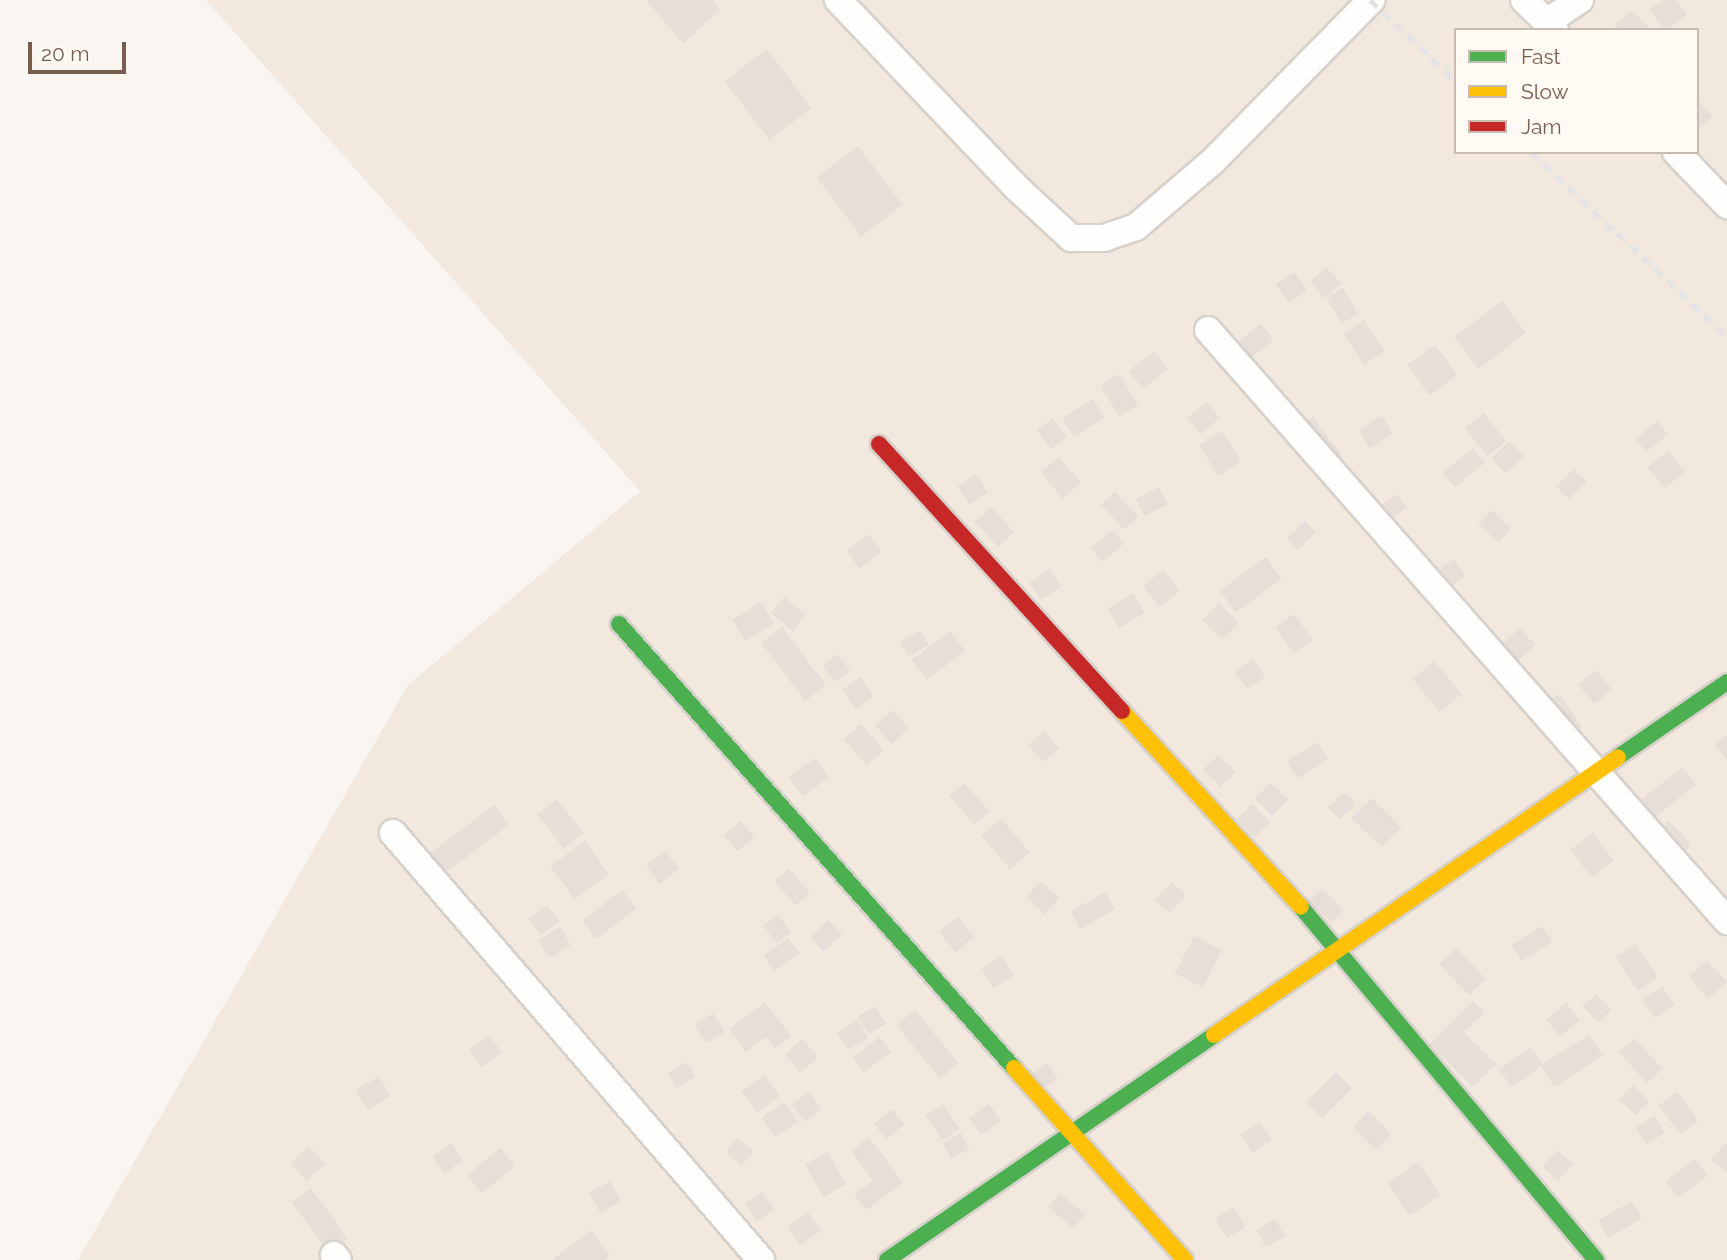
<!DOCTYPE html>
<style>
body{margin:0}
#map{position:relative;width:1727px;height:1260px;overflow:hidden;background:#f9f5f0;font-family:Raleway,sans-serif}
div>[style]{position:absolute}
.residential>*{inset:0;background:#f2e8de}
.building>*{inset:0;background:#e6ded7;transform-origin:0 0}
.roads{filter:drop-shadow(2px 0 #d7d1cb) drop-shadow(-2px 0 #d7d1cb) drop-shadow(0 2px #d7d1cb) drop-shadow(0 -2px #d7d1cb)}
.street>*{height:26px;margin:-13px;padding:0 13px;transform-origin:13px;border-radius:13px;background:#fefefd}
.fast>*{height:16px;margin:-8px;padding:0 8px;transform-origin:8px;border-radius:8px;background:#4caf50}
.slow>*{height:16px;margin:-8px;padding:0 8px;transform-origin:8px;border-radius:8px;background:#ffc107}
.jam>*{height:16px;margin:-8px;padding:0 8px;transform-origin:8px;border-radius:8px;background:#c62828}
.rail>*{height:5px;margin-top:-2.5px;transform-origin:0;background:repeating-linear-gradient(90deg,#e6e3e7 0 10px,transparent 0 17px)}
span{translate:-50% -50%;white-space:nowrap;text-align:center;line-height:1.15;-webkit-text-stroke:6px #fffaf3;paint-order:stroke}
.legend{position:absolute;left:1454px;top:28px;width:245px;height:126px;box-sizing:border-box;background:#fffaf3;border:2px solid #cabbb1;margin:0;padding:9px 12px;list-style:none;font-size:21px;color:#7a5c4d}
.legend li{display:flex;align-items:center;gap:14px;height:35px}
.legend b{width:35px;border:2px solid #cabbb1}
.scale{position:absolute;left:28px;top:42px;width:98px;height:32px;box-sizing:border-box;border:4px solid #7a5c4d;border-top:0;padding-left:9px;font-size:21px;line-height:24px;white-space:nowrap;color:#7a5c4d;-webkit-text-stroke:5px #fffaf3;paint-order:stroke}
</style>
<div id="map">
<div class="residential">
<i style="clip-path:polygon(evenodd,206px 0,1727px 0,1727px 1260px,78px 1260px,408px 685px,640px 491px,206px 0,1456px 30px,1697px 30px,1697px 152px,1456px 152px,1456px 30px)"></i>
</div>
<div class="building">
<i style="clip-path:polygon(646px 0,712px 0,720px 10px,683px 43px)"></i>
<i style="clip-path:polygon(1663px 0,1676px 0,1687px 14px,1666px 30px,1649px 10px)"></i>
<i style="clip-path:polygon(1631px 10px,1651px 30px,1611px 30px)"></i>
<i style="left:767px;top:49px;width:74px;height:53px;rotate:53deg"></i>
<i style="clip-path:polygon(1697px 99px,1712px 117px,1697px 130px)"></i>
<i style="left:858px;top:146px;width:74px;height:52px;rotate:53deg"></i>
<i style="left:1326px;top:267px;width:22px;height:22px;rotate:47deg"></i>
<i style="left:1294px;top:272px;width:23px;height:22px;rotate:56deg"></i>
<i style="left:1343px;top:288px;width:30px;height:19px;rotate:60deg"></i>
<i style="left:1502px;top:301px;width:40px;height:60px;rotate:53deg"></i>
<i style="left:1364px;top:320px;width:37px;height:25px;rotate:56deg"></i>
<i style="left:1261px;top:324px;width:21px;height:51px;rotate:53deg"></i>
<i style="left:1435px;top:345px;width:37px;height:34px;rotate:54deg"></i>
<i style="left:1154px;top:351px;width:23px;height:32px;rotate:52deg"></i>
<i style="left:1119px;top:374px;width:36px;height:22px;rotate:58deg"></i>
<i style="left:1093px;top:399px;width:22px;height:36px;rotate:58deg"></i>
<i style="left:1206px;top:402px;width:21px;height:25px;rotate:49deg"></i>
<i style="left:1484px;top:413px;width:36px;height:24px;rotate:52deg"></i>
<i style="left:1382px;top:416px;width:21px;height:27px;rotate:59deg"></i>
<i style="left:1313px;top:417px;width:49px;height:26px;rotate:53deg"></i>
<i style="left:1053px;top:418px;width:24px;height:20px;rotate:54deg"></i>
<i style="left:1657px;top:421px;width:17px;height:28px;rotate:50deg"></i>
<i style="left:1222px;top:431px;width:36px;height:27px;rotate:58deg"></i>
<i style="left:1509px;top:441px;width:21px;height:25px;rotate:45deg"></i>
<i style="left:1473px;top:448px;width:19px;height:39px;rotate:51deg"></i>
<i style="left:1668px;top:451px;width:27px;height:26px;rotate:51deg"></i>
<i style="left:1059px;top:457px;width:34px;height:24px;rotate:50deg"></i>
<i style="left:1574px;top:469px;width:18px;height:25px;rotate:45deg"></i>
<i style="left:975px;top:474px;width:22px;height:22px;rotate:54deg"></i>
<i style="left:1159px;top:487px;width:19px;height:26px;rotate:62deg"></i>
<i style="left:1115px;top:492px;width:34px;height:19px;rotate:47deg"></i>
<i style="left:1397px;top:494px;width:17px;height:21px;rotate:54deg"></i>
<i style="left:991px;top:507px;width:34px;height:22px;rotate:47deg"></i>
<i style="left:1491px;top:510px;width:27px;height:19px;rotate:42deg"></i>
<i style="left:1305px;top:521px;width:16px;height:25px;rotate:47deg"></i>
<i style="left:1112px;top:530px;width:18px;height:28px;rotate:49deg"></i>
<i style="left:869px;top:534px;width:22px;height:28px;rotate:54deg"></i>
<i style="left:1266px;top:557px;width:27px;height:57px;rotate:54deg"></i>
<i style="left:1454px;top:559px;width:21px;height:41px;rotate:55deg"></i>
<i style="left:1049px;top:569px;width:21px;height:24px;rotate:55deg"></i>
<i style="left:1163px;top:570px;width:27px;height:26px;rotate:51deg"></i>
<i style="left:1133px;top:593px;width:23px;height:30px;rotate:59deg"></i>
<i style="left:784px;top:597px;width:28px;height:21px;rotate:39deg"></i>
<i style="left:761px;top:602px;width:25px;height:34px;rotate:58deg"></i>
<i style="left:1219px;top:603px;width:28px;height:24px;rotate:45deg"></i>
<i style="left:1294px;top:614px;width:32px;height:23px;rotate:54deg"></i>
<i style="left:782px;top:627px;width:73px;height:26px;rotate:53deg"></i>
<i style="left:1520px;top:628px;width:23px;height:38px;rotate:49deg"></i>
<i style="left:920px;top:630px;width:17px;height:23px;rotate:59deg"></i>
<i style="left:950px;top:631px;width:25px;height:48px;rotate:53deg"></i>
<i style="left:837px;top:654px;width:21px;height:19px;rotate:51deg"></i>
<i style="left:1253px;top:659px;width:21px;height:23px;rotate:53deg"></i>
<i style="left:1434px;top:661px;width:43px;height:28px;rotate:50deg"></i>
<i style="left:1596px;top:670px;width:25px;height:23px;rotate:50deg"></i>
<i style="left:860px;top:677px;width:24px;height:22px;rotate:54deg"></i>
<i style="left:1559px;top:694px;width:40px;height:22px;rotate:55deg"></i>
<i style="left:892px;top:710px;width:25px;height:23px;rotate:48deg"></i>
<i style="left:861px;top:724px;width:35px;height:23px;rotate:49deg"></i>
<i style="left:1044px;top:731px;width:23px;height:21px;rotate:49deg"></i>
<i style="clip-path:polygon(1727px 735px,1727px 761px,1715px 745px)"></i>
<i style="left:1317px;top:742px;width:20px;height:36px;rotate:57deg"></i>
<i style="left:1218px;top:755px;width:24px;height:21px;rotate:45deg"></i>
<i style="left:815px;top:758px;width:24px;height:32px;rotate:55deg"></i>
<i style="left:1682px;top:767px;width:22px;height:59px;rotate:51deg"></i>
<i style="left:1271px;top:782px;width:25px;height:23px;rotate:45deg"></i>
<i style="left:964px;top:783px;width:38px;height:20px;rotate:48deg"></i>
<i style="left:1344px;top:791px;width:17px;height:23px;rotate:45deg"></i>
<i style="left:1371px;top:798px;width:42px;height:28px;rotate:44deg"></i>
<i style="left:557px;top:799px;width:43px;height:25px;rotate:52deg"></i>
<i style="left:1253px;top:804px;width:25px;height:22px;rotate:47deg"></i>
<i style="left:494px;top:805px;width:25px;height:82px;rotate:53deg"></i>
<i style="left:1001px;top:819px;width:44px;height:26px;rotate:49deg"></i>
<i style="left:741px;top:821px;width:21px;height:22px;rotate:51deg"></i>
<i style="left:1669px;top:821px;width:33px;height:24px;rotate:47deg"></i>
<i style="left:1593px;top:833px;width:35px;height:28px;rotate:53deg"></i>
<i style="left:585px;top:841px;width:41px;height:43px;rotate:54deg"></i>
<i style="left:665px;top:851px;width:23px;height:24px;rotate:52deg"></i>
<i style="left:789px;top:869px;width:32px;height:19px;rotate:49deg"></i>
<i style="left:1041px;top:881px;width:25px;height:22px;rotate:43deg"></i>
<i style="left:1172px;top:882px;width:19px;height:25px;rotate:43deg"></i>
<i style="left:1322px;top:888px;width:31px;height:18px;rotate:45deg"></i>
<i style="left:622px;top:890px;width:23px;height:50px;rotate:52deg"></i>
<i style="left:1105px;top:892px;width:20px;height:40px;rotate:60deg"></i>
<i style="left:547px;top:905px;width:21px;height:23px;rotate:53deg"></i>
<i style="left:778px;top:915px;width:22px;height:18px;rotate:54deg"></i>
<i style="left:958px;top:917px;width:26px;height:24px;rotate:51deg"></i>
<i style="left:829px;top:920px;width:20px;height:25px;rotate:49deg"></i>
<i style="left:1542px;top:926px;width:19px;height:36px;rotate:58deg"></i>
<i style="left:560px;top:927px;width:21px;height:25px;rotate:59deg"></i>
<i style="left:1194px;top:936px;width:31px;height:42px;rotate:27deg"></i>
<i style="left:788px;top:938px;width:19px;height:30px;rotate:54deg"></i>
<i style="left:1636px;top:944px;width:40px;height:24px;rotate:57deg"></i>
<i style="left:1456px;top:948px;width:43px;height:23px;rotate:46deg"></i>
<i style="left:1002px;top:956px;width:23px;height:24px;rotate:59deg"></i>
<i style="left:1707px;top:960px;width:30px;height:25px;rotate:48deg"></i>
<i style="left:1662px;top:986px;width:23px;height:24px;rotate:56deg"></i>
<i style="left:1596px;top:994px;width:23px;height:18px;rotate:47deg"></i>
<i style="clip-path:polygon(1473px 1001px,1484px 1013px,1464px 1033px,1495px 1064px,1472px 1087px,1430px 1044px)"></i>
<i style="clip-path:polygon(765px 1002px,791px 1036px,775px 1049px,766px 1037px,746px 1052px,729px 1029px)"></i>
<i style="left:1566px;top:1003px;width:22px;height:26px;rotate:51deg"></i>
<i style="left:875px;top:1006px;width:21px;height:20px;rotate:59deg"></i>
<i style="left:915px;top:1010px;width:69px;height:24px;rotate:51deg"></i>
<i style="left:713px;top:1013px;width:22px;height:22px;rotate:58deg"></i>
<i style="left:858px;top:1020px;width:21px;height:24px;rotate:61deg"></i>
<i style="left:489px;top:1035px;width:21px;height:25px;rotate:53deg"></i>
<i style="clip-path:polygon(1589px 1035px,1603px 1056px,1554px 1087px,1541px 1066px,1512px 1087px,1499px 1070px,1530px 1047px,1543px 1064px)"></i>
<i style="left:880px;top:1037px;width:19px;height:34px;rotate:54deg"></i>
<i style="left:1634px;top:1038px;width:42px;height:21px;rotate:47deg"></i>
<i style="left:802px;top:1039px;width:24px;height:23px;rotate:48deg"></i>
<i style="left:687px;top:1062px;width:17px;height:22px;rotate:59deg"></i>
<i style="left:1047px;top:1063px;width:19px;height:27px;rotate:55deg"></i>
<i style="left:1336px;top:1072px;width:23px;height:42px;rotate:45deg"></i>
<i style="left:764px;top:1075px;width:26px;height:28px;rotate:53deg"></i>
<i style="left:379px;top:1076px;width:23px;height:27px;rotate:59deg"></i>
<i style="left:1633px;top:1085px;width:23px;height:20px;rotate:45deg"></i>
<i style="left:809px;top:1092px;width:22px;height:21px;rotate:54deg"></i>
<i style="left:1677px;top:1092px;width:36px;height:23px;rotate:53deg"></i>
<i style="left:785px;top:1102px;width:24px;height:28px;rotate:57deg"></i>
<i style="left:943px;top:1104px;width:30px;height:21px;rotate:56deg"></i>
<i style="left:989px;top:1104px;width:21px;height:24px;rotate:55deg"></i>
<i style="left:891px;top:1109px;width:20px;height:23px;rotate:49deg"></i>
<i style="left:1368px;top:1111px;width:33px;height:22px;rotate:44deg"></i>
<i style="left:1654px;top:1116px;width:20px;height:22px;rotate:57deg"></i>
<i style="left:1259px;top:1122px;width:22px;height:23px;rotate:54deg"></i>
<i style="left:961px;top:1133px;width:18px;height:21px;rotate:61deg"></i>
<i style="clip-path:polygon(869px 1137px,903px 1183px,866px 1210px,854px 1194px,873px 1181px,851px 1151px)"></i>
<i style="left:738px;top:1138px;width:21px;height:19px;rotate:41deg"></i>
<i style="clip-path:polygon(1727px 1142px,1727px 1173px,1711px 1160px)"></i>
<i style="left:451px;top:1143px;width:21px;height:23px;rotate:55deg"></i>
<i style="left:309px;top:1146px;width:24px;height:25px;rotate:48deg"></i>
<i style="left:500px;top:1148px;width:23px;height:43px;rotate:50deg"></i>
<i style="left:1558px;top:1150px;width:21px;height:23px;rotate:43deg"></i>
<i style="left:828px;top:1152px;width:37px;height:26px;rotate:61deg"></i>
<i style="left:1695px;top:1159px;width:21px;height:37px;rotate:53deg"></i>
<i style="left:1418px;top:1162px;width:40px;height:37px;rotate:56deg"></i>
<i style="left:610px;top:1181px;width:23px;height:24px;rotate:61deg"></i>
<i style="left:311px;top:1188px;width:62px;height:24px;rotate:54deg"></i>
<i style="left:762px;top:1192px;width:21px;height:21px;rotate:55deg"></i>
<i style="left:1060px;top:1193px;width:33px;height:18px;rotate:41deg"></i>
<i style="left:1632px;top:1201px;width:20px;height:39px;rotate:60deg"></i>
<i style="left:1234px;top:1207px;width:23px;height:22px;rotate:59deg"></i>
<i style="left:808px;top:1212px;width:23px;height:25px;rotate:56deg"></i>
<i style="left:1275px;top:1219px;width:20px;height:22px;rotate:60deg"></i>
<i style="clip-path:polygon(591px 1230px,610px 1255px,604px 1260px,552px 1260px)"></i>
</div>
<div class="roads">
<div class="street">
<i style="left:838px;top:0;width:260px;rotate:46.4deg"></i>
<i style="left:1017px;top:188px;width:74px;rotate:42.8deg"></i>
<i style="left:1071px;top:238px;width:33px"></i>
<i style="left:1104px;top:238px;width:34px;rotate:-19deg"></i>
<i style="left:1136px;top:227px;width:101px;rotate:-40.6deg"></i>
<i style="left:1213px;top:161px;width:226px;rotate:-45.5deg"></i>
<i style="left:1524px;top:0;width:43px;rotate:44.1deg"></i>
<i style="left:1547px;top:22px;width:40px;rotate:-34deg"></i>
<i style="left:1676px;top:152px;width:74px;rotate:46.1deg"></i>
<i style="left:1208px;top:330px;width:787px;rotate:48.71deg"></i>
<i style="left:393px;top:833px;width:564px;rotate:49.24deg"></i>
<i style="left:334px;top:1255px;width:6px;rotate:51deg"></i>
</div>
<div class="fast">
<i style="left:619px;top:624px;width:594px;rotate:48.34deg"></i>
<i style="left:1618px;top:757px;width:132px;rotate:-34.5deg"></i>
<i style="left:1301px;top:907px;width:460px;rotate:50.1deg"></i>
<i style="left:887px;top:1260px;width:397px;rotate:-34.5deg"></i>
</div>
<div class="slow">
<i style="left:1122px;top:711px;width:265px;rotate:47.6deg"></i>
<i style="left:1214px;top:1035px;width:490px;rotate:-34.5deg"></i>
<i style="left:1014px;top:1068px;width:257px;rotate:48.3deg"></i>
</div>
<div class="jam">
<i style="left:879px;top:444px;width:361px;rotate:47.7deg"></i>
</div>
</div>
<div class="rail">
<i style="left:1370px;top:0;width:118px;rotate:43.3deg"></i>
<i style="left:1531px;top:152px;width:270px;rotate:43.3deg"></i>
</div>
<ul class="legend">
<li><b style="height:9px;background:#4caf50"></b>Fast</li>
<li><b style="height:9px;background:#ffc107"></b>Slow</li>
<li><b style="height:9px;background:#c62828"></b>Jam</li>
</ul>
<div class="scale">20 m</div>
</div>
